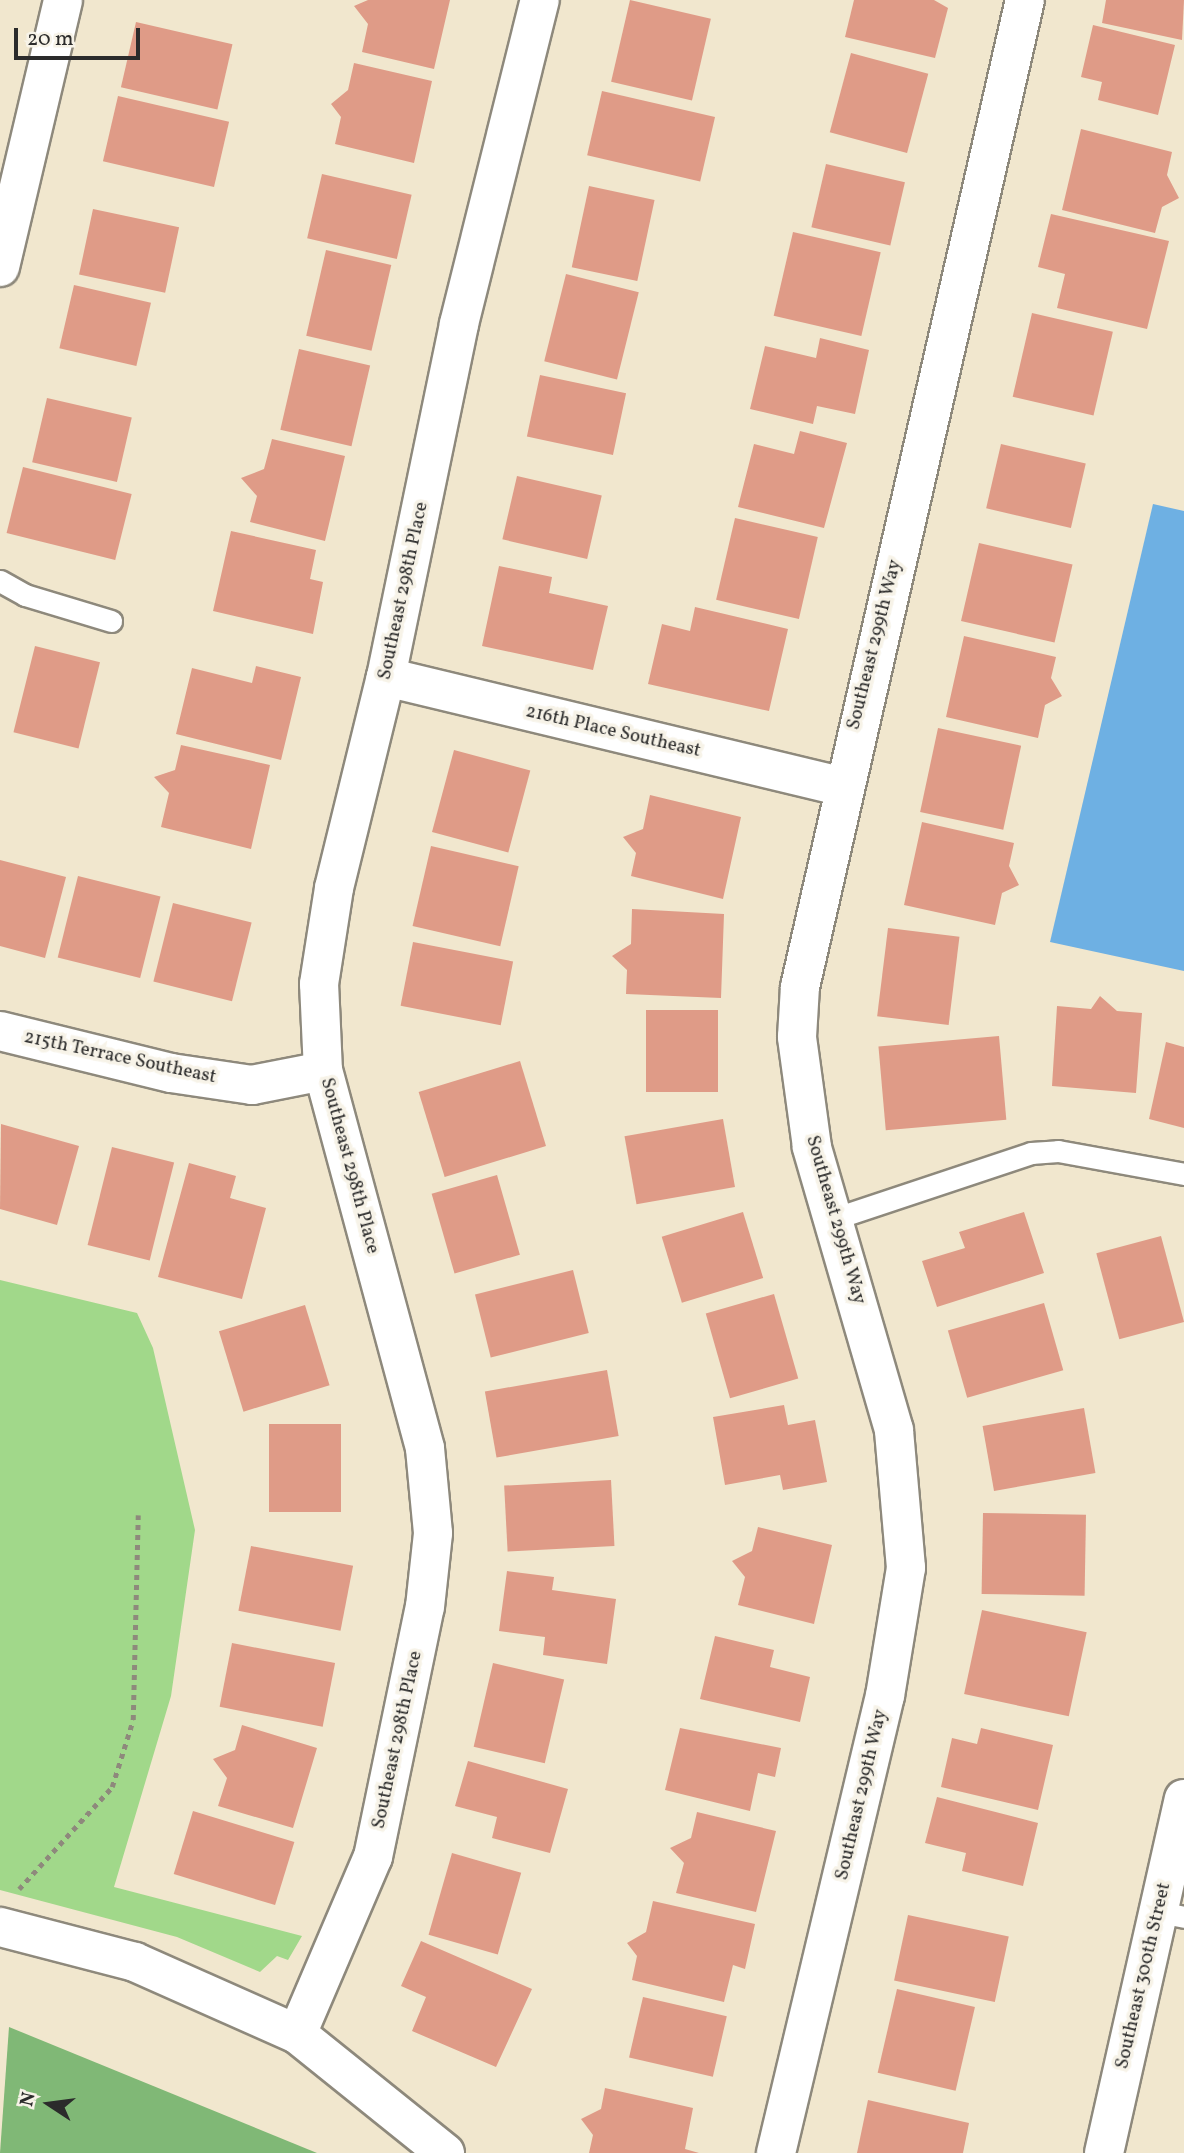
<!DOCTYPE html>
<style>
body{margin:0}
#map{position:relative;width:1184px;height:2153px;overflow:hidden;background:#f1e7ce;font-family:Vollkorn,serif}
div>[style]{position:absolute}
.green>*{inset:0;background:#a1d88a}
.forest>*{inset:0;background:#80b876}
.water>*{inset:0;background:#6eb0e3}
.building>*{inset:0;background:#df9b87;transform-origin:0 0}
.path>*{height:4.5px;margin-top:-2.25px;transform-origin:0;background:repeating-linear-gradient(90deg,#8e897c 0 5px,transparent 0 10px)}
.roads{filter:drop-shadow(2px 0 #8e897c) drop-shadow(-2px 0 #8e897c) drop-shadow(0 2px #8e897c) drop-shadow(0 -2px #8e897c)}
.lane>*{height:21px;margin:-10.5px;padding:0 10.5px;transform-origin:10.5px;border-radius:10.5px;background:#fff}
.street>*{height:38px;margin:-19px;padding:0 19px;transform-origin:19px;border-radius:19px;background:#fff}
span{translate:-50% -50%;white-space:nowrap;text-align:center;line-height:1.15;-webkit-text-stroke:7px #f7f3e8;paint-order:stroke}
.street-label{font-size:19px;color:#2b2b2b}
.north{position:absolute;left:14px;top:2069px;width:70px;height:70px;-webkit-text-stroke:5px #f7f3e8;paint-order:stroke;rotate:283deg;font-size:19px;font-weight:700;line-height:28px;text-align:center;color:#2b2b2b}
.north::after{content:'';display:block;margin:auto;width:24px;height:32px;background:#2b2b2b;clip-path:polygon(50% 0,100% 100%,50% 72%,0 100%)}
.scale{position:absolute;left:14px;top:28px;width:126px;height:32px;box-sizing:border-box;border:4px solid #2b2b2b;border-top:0;padding-left:9px;font-size:21px;line-height:24px;white-space:nowrap;color:#2b2b2b;-webkit-text-stroke:5px #f7f3e8;paint-order:stroke}
</style>
<div id="map">
<div class="green">
<i style="clip-path:polygon(0 1280px,137px 1313px,153px 1348px,195px 1530px,171px 1696px,114px 1887px,302px 1936px,288px 1960px,277px 1956px,260px 1972px,177px 1937px,0 1890px)"></i>
</div>
<div class="forest">
<i style="clip-path:polygon(9px 2027px,317px 2153px,0 2153px)"></i>
</div>
<div class="water">
<i style="clip-path:polygon(1153px 504px,1184px 511px,1184px 971px,1050px 942px)"></i>
</div>
<div class="building">
<i style="clip-path:polygon(368px 0,450px 0,434px 69px,362px 52px,368px 24px,354px 6px)"></i>
<i style="left:630px;top:0;width:83px;height:84px;rotate:13deg"></i>
<i style="clip-path:polygon(854px 0,934px 0,948px 8px,935px 58px,845px 37px)"></i>
<i style="clip-path:polygon(1106px 0,1184px 0,1182px 40px,1102px 23px)"></i>
<i style="left:136px;top:22px;width:99px;height:67px;rotate:13deg"></i>
<i style="clip-path:polygon(1093px 25px,1175px 45px,1158px 115px,1098px 100px,1102px 82px,1081px 77px)"></i>
<i style="left:851px;top:53px;width:80px;height:82px;rotate:15deg"></i>
<i style="clip-path:polygon(354px 63px,432px 81px,414px 163px,335px 144px,341px 117px,331px 104px,348px 90px)"></i>
<i style="left:602px;top:91px;width:116px;height:66px;rotate:13deg"></i>
<i style="left:118px;top:96px;width:114px;height:67px;rotate:13deg"></i>
<i style="clip-path:polygon(1081px 129px,1172px 152px,1167px 175px,1179px 198px,1162px 207px,1155px 233px,1062px 210px)"></i>
<i style="left:826px;top:164px;width:81px;height:65px;rotate:13deg"></i>
<i style="left:322px;top:174px;width:92px;height:66px;rotate:13deg"></i>
<i style="left:589px;top:186px;width:67px;height:83px;rotate:12deg"></i>
<i style="left:93px;top:209px;width:88px;height:67px;rotate:12deg"></i>
<i style="clip-path:polygon(1051px 214px,1169px 241px,1147px 329px,1057px 308px,1065px 274px,1038px 267px)"></i>
<i style="left:793px;top:232px;width:90px;height:86px;rotate:13deg"></i>
<i style="left:326px;top:250px;width:67px;height:88px;rotate:13deg"></i>
<i style="left:566px;top:274px;width:75px;height:90px;rotate:14deg"></i>
<i style="left:74px;top:285px;width:79px;height:65px;rotate:13deg"></i>
<i style="left:1032px;top:313px;width:83px;height:86px;rotate:13deg"></i>
<i style="clip-path:polygon(820px 338px,869px 350px,855px 414px,817px 406px,813px 424px,750px 409px,765px 346px,816px 358px)"></i>
<i style="left:299px;top:349px;width:73px;height:83px;rotate:13deg"></i>
<i style="left:540px;top:375px;width:88px;height:63px;rotate:12deg"></i>
<i style="left:47px;top:398px;width:87px;height:66px;rotate:13deg"></i>
<i style="clip-path:polygon(800px 431px,847px 443px,824px 528px,738px 507px,754px 444px,794px 454px)"></i>
<i style="clip-path:polygon(272px 439px,345px 456px,325px 541px,250px 522px,257px 496px,241px 478px,264px 469px)"></i>
<i style="left:1001px;top:444px;width:87px;height:66px;rotate:13deg"></i>
<i style="left:23px;top:467px;width:112px;height:68px;rotate:14deg"></i>
<i style="left:517px;top:476px;width:87px;height:65px;rotate:13deg"></i>
<i style="left:735px;top:518px;width:85px;height:84px;rotate:13deg"></i>
<i style="clip-path:polygon(231px 531px,316px 550px,310px 579px,323px 582px,313px 634px,213px 611px)"></i>
<i style="left:979px;top:543px;width:96px;height:80px;rotate:13deg"></i>
<i style="clip-path:polygon(499px 566px,552px 577px,549px 593px,608px 606px,593px 670px,482px 646px)"></i>
<i style="clip-path:polygon(695px 607px,788px 629px,769px 711px,648px 684px,662px 624px,690px 631px)"></i>
<i style="clip-path:polygon(964px 636px,1056px 657px,1051px 678px,1062px 696px,1045px 705px,1038px 738px,946px 717px)"></i>
<i style="left:35px;top:646px;width:67px;height:89px;rotate:14deg"></i>
<i style="clip-path:polygon(256px 666px,301px 677px,281px 760px,176px 734px,192px 668px,252px 683px)"></i>
<i style="left:938px;top:728px;width:85px;height:86px;rotate:12deg"></i>
<i style="clip-path:polygon(181px 745px,270px 765px,251px 849px,161px 827px,169px 793px,154px 777px,175px 770px)"></i>
<i style="left:454px;top:750px;width:79px;height:85px;rotate:15deg"></i>
<i style="clip-path:polygon(650px 795px,741px 817px,723px 899px,631px 876px,636px 853px,623px 837px,643px 829px)"></i>
<i style="clip-path:polygon(922px 822px,1014px 843px,1009px 866px,1019px 885px,1002px 893px,995px 925px,904px 905px)"></i>
<i style="left:431px;top:846px;width:90px;height:82px;rotate:13deg"></i>
<i style="clip-path:polygon(0 860px,66px 877px,45px 958px,0 946px)"></i>
<i style="left:78px;top:876px;width:85px;height:84px;rotate:14deg"></i>
<i style="left:173px;top:903px;width:81px;height:81px;rotate:14deg"></i>
<i style="clip-path:polygon(632px 909px,724px 914px,721px 998px,626px 994px,627px 970px,612px 956px,631px 944px)"></i>
<i style="left:888px;top:928px;width:72px;height:89px;rotate:7deg"></i>
<i style="left:413px;top:942px;width:102px;height:65px;rotate:11deg"></i>
<i style="clip-path:polygon(1100px 996px,1117px 1011px,1142px 1013px,1136px 1093px,1052px 1086px,1057px 1006px,1091px 1009px)"></i>
<i style="left:646px;top:1010px;width:72px;height:82px"></i>
<i style="left:999px;top:1036px;width:84px;height:121px;rotate:85deg"></i>
<i style="clip-path:polygon(1166px 1042px,1184px 1047px,1184px 1128px,1149px 1119px)"></i>
<i style="left:520px;top:1061px;width:89px;height:106px;rotate:73deg"></i>
<i style="left:723px;top:1119px;width:69px;height:100px;rotate:80deg"></i>
<i style="clip-path:polygon(1px 1124px,79px 1146px,57px 1225px,0 1209px)"></i>
<i style="left:112px;top:1147px;width:64px;height:101px;rotate:14deg"></i>
<i style="clip-path:polygon(189px 1163px,236px 1176px,230px 1198px,266px 1208px,242px 1299px,158px 1277px)"></i>
<i style="left:497px;top:1175px;width:83px;height:68px;rotate:74deg"></i>
<i style="left:743px;top:1212px;width:69px;height:85px;rotate:73deg"></i>
<i style="clip-path:polygon(1024px 1212px,1044px 1273px,937px 1307px,922px 1261px,965px 1248px,959px 1232px)"></i>
<i style="left:1161px;top:1236px;width:89px;height:67px;rotate:75deg"></i>
<i style="left:573px;top:1270px;width:65px;height:101px;rotate:76deg"></i>
<i style="left:774px;top:1294px;width:88px;height:71px;rotate:74deg"></i>
<i style="left:1044px;top:1303px;width:70px;height:100px;rotate:74deg"></i>
<i style="left:305px;top:1305px;width:84px;height:90px;rotate:73deg"></i>
<i style="left:607px;top:1370px;width:67px;height:124px;rotate:80deg"></i>
<i style="clip-path:polygon(784px 1405px,788px 1425px,815px 1420px,827px 1482px,783px 1490px,780px 1475px,725px 1485px,713px 1417px)"></i>
<i style="left:1084px;top:1408px;width:66px;height:103px;rotate:80deg"></i>
<i style="left:341px;top:1424px;width:88px;height:72px;rotate:90deg"></i>
<i style="left:611px;top:1480px;width:66px;height:107px;rotate:87deg"></i>
<i style="left:983px;top:1513px;width:103px;height:81px;rotate:1deg"></i>
<i style="clip-path:polygon(758px 1527px,832px 1545px,814px 1624px,738px 1605px,745px 1577px,732px 1561px,752px 1551px)"></i>
<i style="left:251px;top:1546px;width:104px;height:66px;rotate:11deg"></i>
<i style="clip-path:polygon(507px 1571px,554px 1577px,552px 1590px,616px 1599px,607px 1664px,543px 1655px,545px 1637px,499px 1631px)"></i>
<i style="left:982px;top:1610px;width:107px;height:86px;rotate:12deg"></i>
<i style="clip-path:polygon(715px 1636px,774px 1650px,770px 1667px,810px 1677px,800px 1722px,700px 1699px)"></i>
<i style="left:232px;top:1643px;width:105px;height:65px;rotate:11deg"></i>
<i style="left:493px;top:1663px;width:73px;height:86px;rotate:13deg"></i>
<i style="clip-path:polygon(242px 1725px,317px 1748px,293px 1828px,218px 1806px,227px 1778px,213px 1759px,235px 1750px)"></i>
<i style="clip-path:polygon(680px 1728px,781px 1748px,775px 1777px,758px 1773px,750px 1811px,665px 1790px)"></i>
<i style="clip-path:polygon(981px 1728px,1053px 1745px,1038px 1810px,941px 1787px,952px 1738px,977px 1744px)"></i>
<i style="clip-path:polygon(468px 1761px,568px 1789px,550px 1853px,492px 1838px,497px 1817px,455px 1806px)"></i>
<i style="clip-path:polygon(937px 1797px,1038px 1823px,1023px 1886px,962px 1871px,966px 1853px,925px 1843px)"></i>
<i style="left:193px;top:1811px;width:106px;height:66px;rotate:17deg"></i>
<i style="clip-path:polygon(697px 1812px,776px 1831px,756px 1912px,676px 1893px,684px 1863px,670px 1848px,691px 1838px)"></i>
<i style="left:452px;top:1853px;width:72px;height:85px;rotate:16deg"></i>
<i style="clip-path:polygon(653px 1901px,755px 1924px,745px 1969px,733px 1965px,724px 2002px,632px 1980px,637px 1956px,627px 1943px,646px 1932px)"></i>
<i style="left:908px;top:1915px;width:103px;height:67px;rotate:12deg"></i>
<i style="clip-path:polygon(421px 1941px,532px 1989px,496px 2067px,412px 2031px,426px 1997px,401px 1986px)"></i>
<i style="left:897px;top:1989px;width:80px;height:86px;rotate:13deg"></i>
<i style="left:643px;top:1997px;width:86px;height:62px;rotate:13deg"></i>
<i style="clip-path:polygon(605px 2088px,693px 2108px,685px 2149px,699px 2153px,589px 2153px,593px 2135px,581px 2119px,601px 2109px)"></i>
<i style="clip-path:polygon(868px 2100px,969px 2123px,963px 2153px,857px 2153px)"></i>
</div>
<div class="path">
<i style="left:19px;top:1889px;width:138px;rotate:-47.6deg"></i>
<i style="left:112px;top:1787px;width:70px;rotate:-72.6deg"></i>
<i style="left:133px;top:1720px;width:205px;rotate:-88.6deg"></i>
</div>
<div class="roads">
<div class="lane">
<i style="left:0;top:581px;width:29px;rotate:29deg"></i>
<i style="left:25px;top:595px;width:90px;rotate:16.8deg"></i>
<i style="left:833px;top:1219px;width:209px;rotate:-18.4deg"></i>
<i style="left:1031px;top:1153px;width:27px;rotate:-4deg"></i>
<i style="left:1058px;top:1151px;width:128px;rotate:10.3deg"></i>
<i style="left:1159px;top:1912px;width:25px;rotate:11deg"></i>
</div>
<div class="street">
<i style="left:0;top:267px;width:274px;rotate:-76.7deg"></i>
<i style="left:386px;top:677px;width:468px;rotate:13.5deg"></i>
<i style="left:0;top:1031px;width:176px;rotate:13.8deg"></i>
<i style="left:171px;top:1073px;width:82px;rotate:8.4deg"></i>
<i style="left:252px;top:1085px;width:72px;rotate:-11.2deg"></i>
<i style="left:0;top:1927px;width:139px;rotate:14.5deg"></i>
<i style="left:135px;top:1962px;width:177px;rotate:24deg"></i>
<i style="left:297px;top:2034px;width:190px;rotate:38.8deg"></i>
<i style="left:297px;top:2034px;width:193px;rotate:-66.8deg"></i>
<i style="left:373px;top:1857px;width:255px;rotate:-78.3deg"></i>
<i style="left:425px;top:1607px;width:74px;rotate:-83.8deg"></i>
<i style="left:433px;top:1533px;width:85px;rotate:-95.4deg"></i>
<i style="left:425px;top:1448px;width:391px;rotate:-105.1deg"></i>
<i style="left:323px;top:1071px;width:87px;rotate:-92.6deg"></i>
<i style="left:319px;top:984px;width:97px;rotate:-81.1deg"></i>
<i style="left:334px;top:888px;width:217px;rotate:-76.2deg"></i>
<i style="left:386px;top:677px;width:360px;rotate:-78.3deg"></i>
<i style="left:459px;top:324px;width:334px;rotate:-76deg"></i>
<i style="left:776px;top:2153px;width:470px;rotate:-76.6deg"></i>
<i style="left:885px;top:1696px;width:130px;rotate:-80.7deg"></i>
<i style="left:906px;top:1568px;width:139px;rotate:-95deg"></i>
<i style="left:894px;top:1430px;width:295px;rotate:-106.2deg"></i>
<i style="left:812px;top:1147px;width:111px;rotate:-97.8deg"></i>
<i style="left:797px;top:1037px;width:50px;rotate:-86.6deg"></i>
<i style="left:800px;top:987px;width:1012px;rotate:-77.16deg"></i>
<i style="left:1104px;top:2153px;width:363px;rotate:-77.3deg"></i>
</div>
</div>
<div class="street-label">
<span style="left:404px;top:591px;rotate:-78deg">Southeast 298th Place</span>
<span style="left:875px;top:645px;rotate:-76deg">Southeast 299th Way</span>
<span style="left:613px;top:732px;rotate:13deg">216th Place Southeast</span>
<span style="left:120px;top:1058px;rotate:12deg">215th Terrace Southeast</span>
<span style="left:349px;top:1166px;rotate:75deg">Southeast 298th Place</span>
<span style="left:835px;top:1220px;rotate:74deg">Southeast 299th Way</span>
<span style="left:398px;top:1740px;rotate:-78deg">Southeast 298th Place</span>
<span style="left:862px;top:1795px;rotate:-77deg">Southeast 299th Way</span>
<span style="left:1144px;top:1976px;rotate:-77deg">Southeast 300th Street</span>
</div>
<div class="north">N</div>
<div class="scale">20 m</div>
</div>
